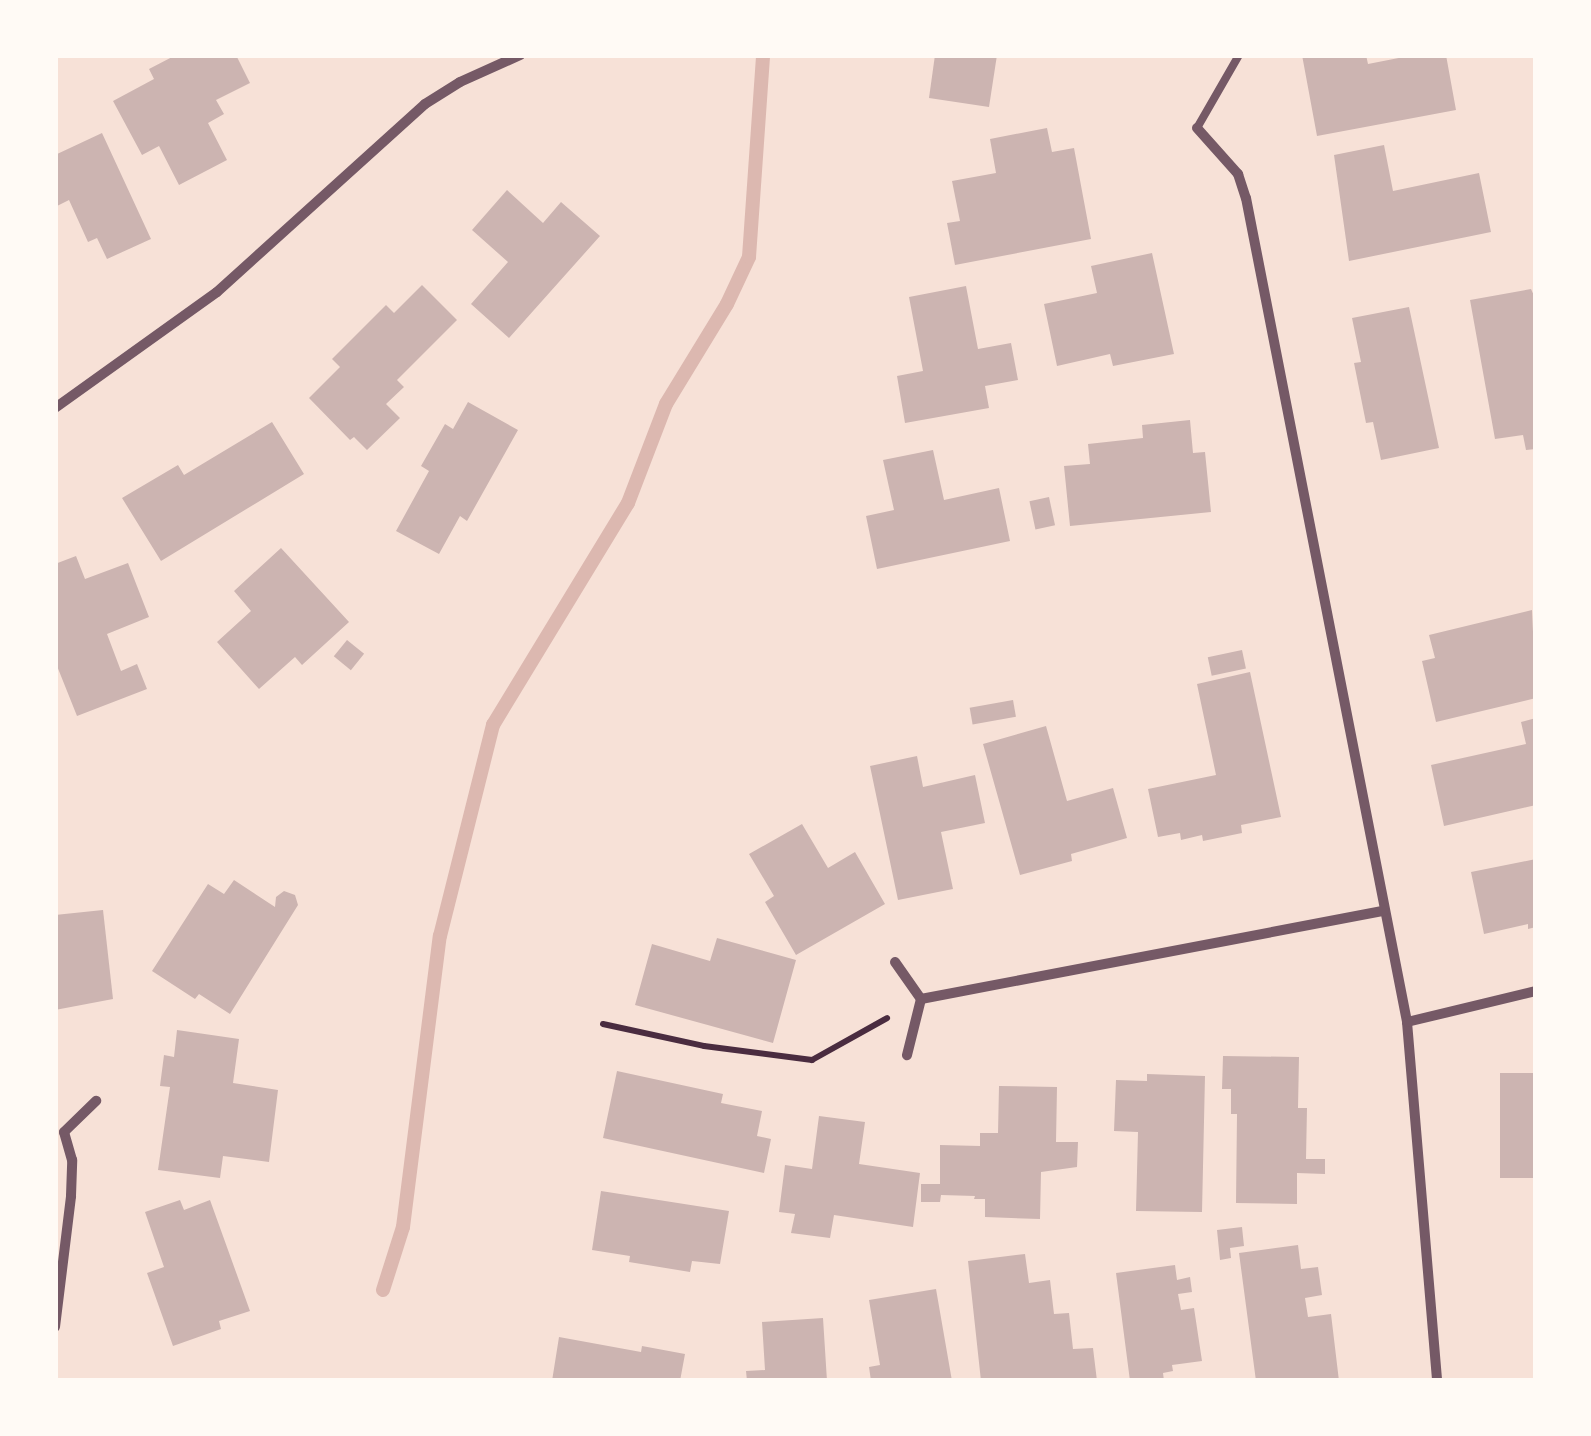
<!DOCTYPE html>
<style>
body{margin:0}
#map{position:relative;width:1591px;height:1436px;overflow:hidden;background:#f7e1d7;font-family:Merriweather,serif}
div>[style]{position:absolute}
.stream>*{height:14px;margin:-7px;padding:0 7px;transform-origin:7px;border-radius:7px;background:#dcb8b0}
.building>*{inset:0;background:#ccb4b1;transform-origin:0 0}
.path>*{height:6px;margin:-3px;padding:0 3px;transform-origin:3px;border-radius:3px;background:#4a2c40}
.service>*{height:8px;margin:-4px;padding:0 4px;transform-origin:4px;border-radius:4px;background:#755966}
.minor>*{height:10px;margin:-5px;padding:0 5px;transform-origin:5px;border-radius:5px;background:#755966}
span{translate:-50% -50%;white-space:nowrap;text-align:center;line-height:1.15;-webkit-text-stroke:10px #fffaf5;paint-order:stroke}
.frame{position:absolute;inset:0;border:58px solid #fffaf5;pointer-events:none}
</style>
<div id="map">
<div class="stream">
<i style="left:383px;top:1290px;width:66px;rotate:-72.4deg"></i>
<i style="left:403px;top:1227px;width:293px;rotate:-82.8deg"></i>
<i style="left:440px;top:936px;width:218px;rotate:-75.9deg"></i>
<i style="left:493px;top:725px;width:260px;rotate:-58.7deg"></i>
<i style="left:628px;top:503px;width:106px;rotate:-69deg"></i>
<i style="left:666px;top:404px;width:117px;rotate:-58.6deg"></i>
<i style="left:727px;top:304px;width:52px;rotate:-64.9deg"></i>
<i style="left:749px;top:257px;width:202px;rotate:-86deg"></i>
</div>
<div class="building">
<i style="clip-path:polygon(176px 55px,236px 55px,250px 83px,216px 100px,224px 114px,208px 123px,227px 160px,179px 185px,159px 146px,142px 155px,113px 101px,154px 79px,149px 69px)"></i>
<i style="clip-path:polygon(935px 55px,997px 55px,989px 107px,929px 98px)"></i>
<i style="clip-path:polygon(1302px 55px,1366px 55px,1368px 64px,1414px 55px,1446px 55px,1456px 110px,1317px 136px)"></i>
<i style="clip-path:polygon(1047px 128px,1052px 152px,1074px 148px,1091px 239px,955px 265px,947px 223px,960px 221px,952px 181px,996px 173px,990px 139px)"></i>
<i style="clip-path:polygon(102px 133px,151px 239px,107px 259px,97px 238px,88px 242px,69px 200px,55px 207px,55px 155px)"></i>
<i style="clip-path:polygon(1384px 145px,1393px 191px,1479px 173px,1491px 232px,1349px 261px,1334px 155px)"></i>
<i style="clip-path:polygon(507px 190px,543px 223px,561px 202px,600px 236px,509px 338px,471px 304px,508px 262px,472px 230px)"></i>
<i style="clip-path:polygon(1152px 253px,1174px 354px,1113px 366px,1110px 354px,1057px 366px,1044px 304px,1097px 293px,1091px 266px)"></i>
<i style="clip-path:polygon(422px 285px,457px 320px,397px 380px,404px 387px,386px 404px,400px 418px,367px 450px,354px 437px,350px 440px,309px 398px,340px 367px,332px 359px,386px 305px,394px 313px)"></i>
<i style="clip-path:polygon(966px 286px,978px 349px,1011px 343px,1018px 380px,985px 386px,989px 408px,905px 423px,897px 376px,923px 371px,909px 297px)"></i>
<i style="clip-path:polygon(1531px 289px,1536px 300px,1536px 449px,1526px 450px,1523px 435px,1495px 439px,1470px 300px)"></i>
<i style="clip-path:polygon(1409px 307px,1439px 448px,1381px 460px,1373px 422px,1366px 423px,1354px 363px,1361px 362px,1352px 318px)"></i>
<i style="clip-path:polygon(468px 402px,518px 430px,467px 521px,460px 516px,439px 554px,396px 531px,429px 471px,421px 466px,445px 424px,453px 429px)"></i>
<i style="clip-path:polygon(1190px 420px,1193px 453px,1205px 452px,1211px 512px,1070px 526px,1064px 466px,1090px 464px,1088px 444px,1143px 438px,1142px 425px)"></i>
<i style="clip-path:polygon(272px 422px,304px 474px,161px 561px,122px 498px,178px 465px,184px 475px)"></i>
<i style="clip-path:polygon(933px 450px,944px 500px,999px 488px,1010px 541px,877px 569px,866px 516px,894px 510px,883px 460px)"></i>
<i style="left:1049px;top:497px;width:29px;height:20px;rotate:78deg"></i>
<i style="clip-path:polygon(281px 548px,349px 622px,302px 665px,295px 657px,259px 689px,217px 642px,251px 611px,234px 591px)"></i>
<i style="clip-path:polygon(76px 556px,85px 579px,128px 563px,149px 617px,107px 634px,121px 671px,137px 664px,147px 689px,77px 716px,55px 661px,55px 564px)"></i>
<i style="clip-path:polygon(1532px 610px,1536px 698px,1436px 722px,1422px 661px,1435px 658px,1429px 635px)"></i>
<i style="left:347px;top:640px;width:22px;height:21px;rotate:39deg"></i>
<i style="left:1242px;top:650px;width:19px;height:35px;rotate:78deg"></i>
<i style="clip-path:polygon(1250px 672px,1281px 817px,1241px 825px,1242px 833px,1203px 841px,1202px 835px,1181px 840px,1180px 833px,1158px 837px,1148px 789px,1216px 775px,1197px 684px)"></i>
<i style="left:1013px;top:700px;width:17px;height:44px;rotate:80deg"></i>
<i style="clip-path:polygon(1536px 718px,1536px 805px,1444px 826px,1431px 765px,1526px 744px,1521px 722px)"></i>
<i style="clip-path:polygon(1046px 726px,1067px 801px,1113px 788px,1127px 838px,1071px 854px,1072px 861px,1020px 875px,983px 744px)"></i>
<i style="clip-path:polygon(917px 756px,923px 787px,975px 775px,985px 823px,941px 832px,953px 889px,898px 900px,870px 766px)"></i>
<i style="clip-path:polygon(802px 824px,828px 868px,855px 852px,885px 904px,796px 955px,765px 902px,774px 896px,749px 854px)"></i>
<i style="clip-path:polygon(1536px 859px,1536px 927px,1528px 929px,1528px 924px,1484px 934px,1471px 872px)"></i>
<i style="clip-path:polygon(234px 880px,275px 907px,276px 897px,284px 891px,295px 895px,298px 905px,230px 1014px,199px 994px,195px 999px,152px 971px,208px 884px,224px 894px)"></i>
<i style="clip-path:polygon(103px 910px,113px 999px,55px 1010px,55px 915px)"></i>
<i style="clip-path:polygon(717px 938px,796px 960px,773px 1043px,635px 1005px,652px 944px,710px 961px)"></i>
<i style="clip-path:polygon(177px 1030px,239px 1039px,233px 1083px,278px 1090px,269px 1162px,223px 1156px,220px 1178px,158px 1170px,170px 1087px,160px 1086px,164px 1055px,174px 1057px)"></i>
<i style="clip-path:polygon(1223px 1056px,1299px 1057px,1298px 1108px,1307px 1108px,1306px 1159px,1325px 1159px,1325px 1174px,1297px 1173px,1297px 1204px,1236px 1203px,1237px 1114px,1231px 1114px,1231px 1089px,1222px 1089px)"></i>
<i style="clip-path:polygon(617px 1071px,723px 1094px,721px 1103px,762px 1111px,757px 1136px,771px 1139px,764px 1173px,603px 1138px)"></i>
<i style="left:1536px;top:1073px;width:105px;height:36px;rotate:90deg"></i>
<i style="clip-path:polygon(1147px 1074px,1205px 1076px,1202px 1212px,1136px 1211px,1138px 1132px,1114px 1131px,1116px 1080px,1147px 1081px)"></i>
<i style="clip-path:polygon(999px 1086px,1057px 1087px,1056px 1142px,1078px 1142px,1077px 1167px,1041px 1172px,1040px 1219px,985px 1217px,985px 1199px,974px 1199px,975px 1196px,941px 1195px,940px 1202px,921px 1202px,921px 1184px,940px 1184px,940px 1145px,980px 1146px,980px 1133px,998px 1133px)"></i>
<i style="clip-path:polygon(819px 1116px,865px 1122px,859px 1164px,920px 1173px,913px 1227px,834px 1215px,830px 1238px,791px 1233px,795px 1214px,779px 1212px,785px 1165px,812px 1169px)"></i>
<i style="clip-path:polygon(601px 1191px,729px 1211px,720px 1264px,692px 1261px,690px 1272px,629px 1262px,630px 1256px,592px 1250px)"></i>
<i style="clip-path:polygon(180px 1200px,184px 1210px,210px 1200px,250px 1311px,219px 1321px,221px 1329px,173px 1346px,147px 1273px,164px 1267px,145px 1212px)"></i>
<i style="clip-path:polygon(1242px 1227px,1244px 1246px,1230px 1248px,1231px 1258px,1220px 1260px,1217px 1230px)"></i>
<i style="clip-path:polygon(1298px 1245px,1301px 1269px,1318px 1267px,1322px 1295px,1305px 1298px,1308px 1317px,1331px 1314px,1339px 1381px,1256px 1381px,1239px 1253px)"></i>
<i style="clip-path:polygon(1025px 1254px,1029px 1283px,1050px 1280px,1054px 1314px,1069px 1313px,1073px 1349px,1093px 1348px,1097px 1381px,981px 1381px,968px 1261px)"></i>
<i style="clip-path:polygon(1175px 1265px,1177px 1280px,1190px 1277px,1192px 1292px,1178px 1294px,1181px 1310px,1194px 1308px,1202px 1361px,1172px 1365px,1173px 1371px,1163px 1373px,1164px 1381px,1130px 1381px,1116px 1273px)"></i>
<i style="clip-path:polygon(936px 1289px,952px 1381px,871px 1381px,869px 1367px,880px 1365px,869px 1300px)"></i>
<i style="clip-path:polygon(823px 1318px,827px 1381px,747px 1381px,746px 1371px,765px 1370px,762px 1322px)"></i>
<i style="clip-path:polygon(559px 1337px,641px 1352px,642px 1346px,685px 1354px,680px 1381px,552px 1381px)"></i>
</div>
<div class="path">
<i style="left:603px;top:1024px;width:103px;rotate:12.3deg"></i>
<i style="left:704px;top:1046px;width:109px;rotate:7.4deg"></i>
<i style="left:812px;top:1060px;width:86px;rotate:-29.2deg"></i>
</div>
<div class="service">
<i style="left:1197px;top:128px;width:84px;rotate:-60.1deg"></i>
</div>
<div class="minor">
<i style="left:1197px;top:128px;width:62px;rotate:48.3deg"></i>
<i style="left:1238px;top:174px;width:25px;rotate:72deg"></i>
<i style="left:1246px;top:198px;width:840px;rotate:78.94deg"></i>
<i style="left:1407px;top:1022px;width:360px;rotate:85.2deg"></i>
<i style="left:55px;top:408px;width:199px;rotate:-35.6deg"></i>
<i style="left:217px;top:292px;width:280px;rotate:-42.1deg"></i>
<i style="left:425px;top:104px;width:41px;rotate:-32.2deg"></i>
<i style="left:460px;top:82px;width:66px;rotate:-24.2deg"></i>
<i style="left:895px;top:962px;width:45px;rotate:54.9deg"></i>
<i style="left:921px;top:999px;width:58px;rotate:104deg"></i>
<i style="left:921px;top:999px;width:471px;rotate:-10.8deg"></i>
<i style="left:1407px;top:1022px;width:133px;rotate:-13.5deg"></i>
<i style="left:55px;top:1327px;width:132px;rotate:-83deg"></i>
<i style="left:71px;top:1196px;width:36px;rotate:-88deg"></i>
<i style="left:72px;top:1160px;width:29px;rotate:-106deg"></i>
<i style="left:64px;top:1132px;width:45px;rotate:-44.1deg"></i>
</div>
<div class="frame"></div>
</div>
